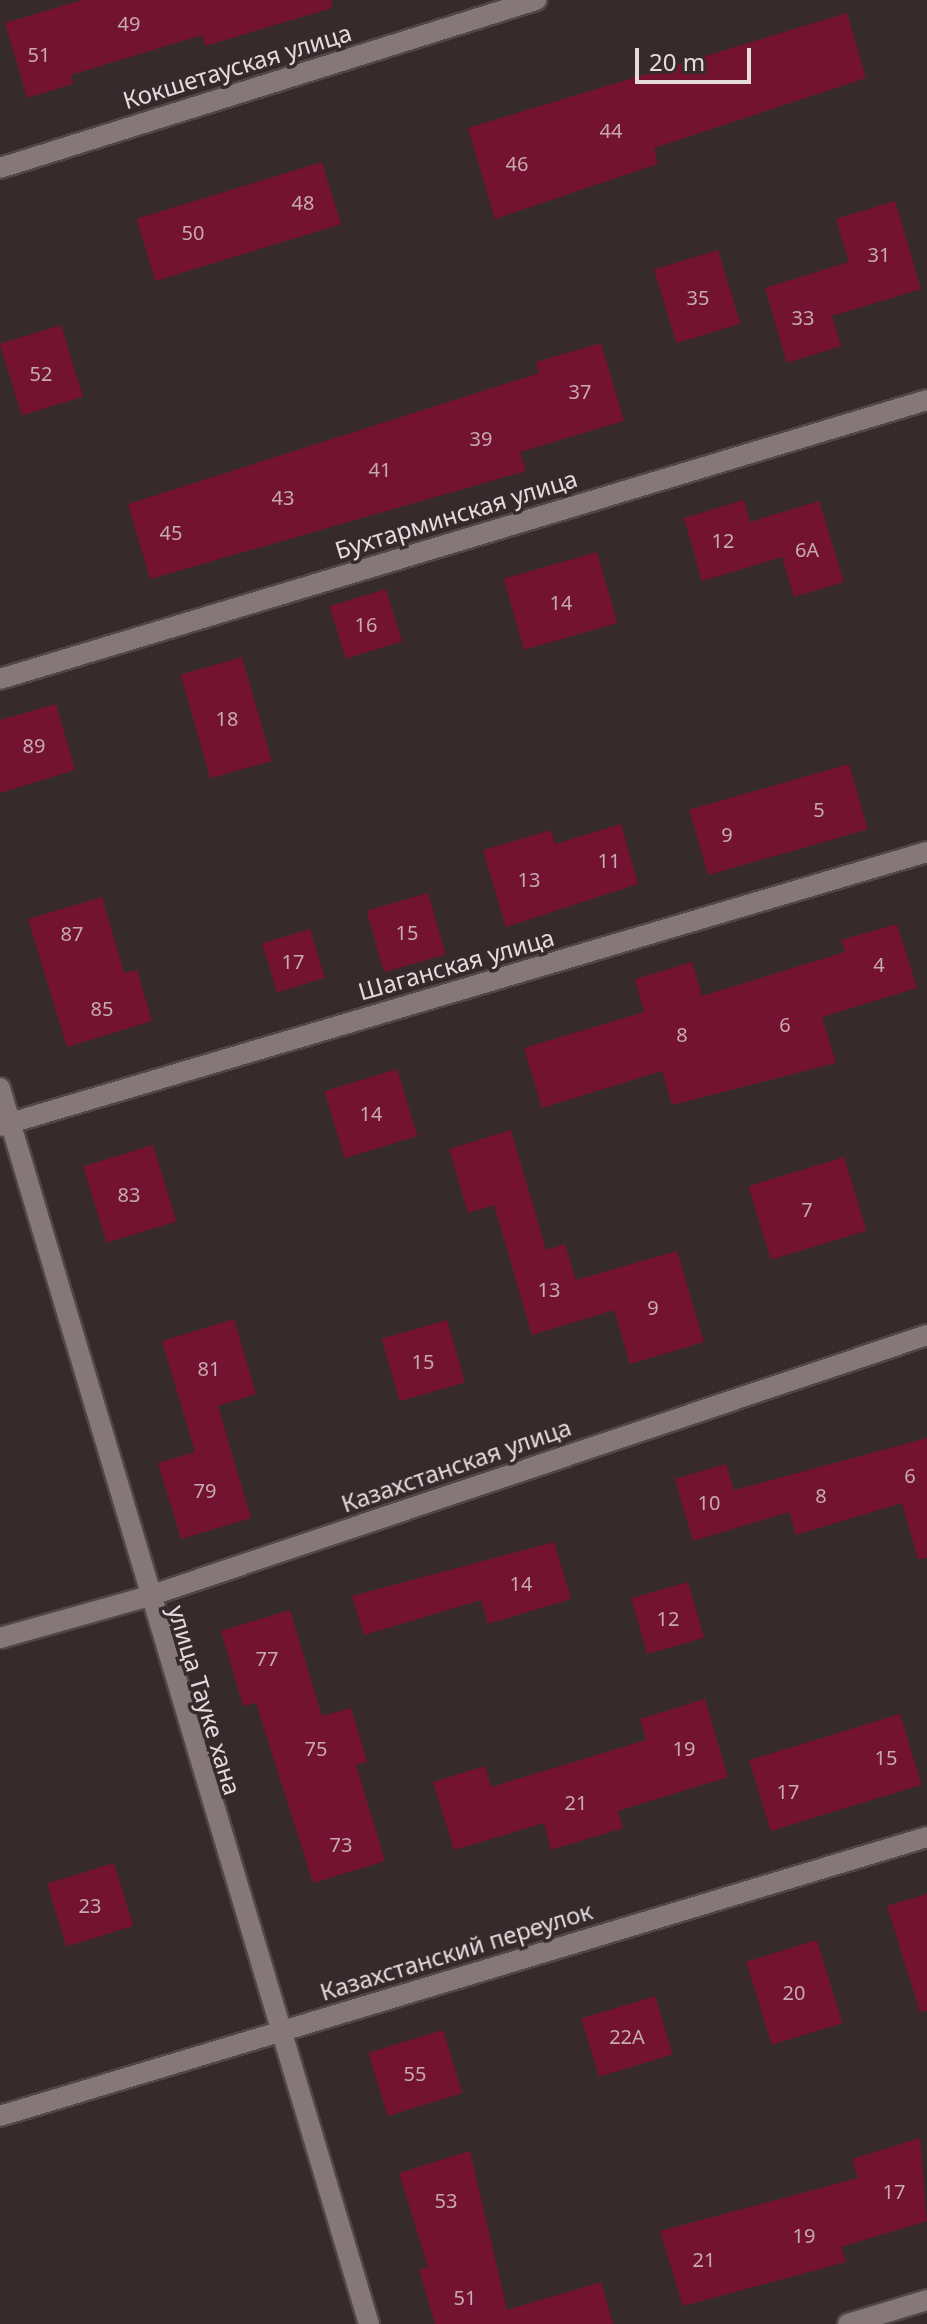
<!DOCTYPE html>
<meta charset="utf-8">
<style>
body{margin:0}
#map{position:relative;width:927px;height:2324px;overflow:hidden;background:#362a2c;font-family:"Noto Sans",sans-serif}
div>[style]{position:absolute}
.building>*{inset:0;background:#731331;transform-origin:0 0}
.roads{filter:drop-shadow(2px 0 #514748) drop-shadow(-2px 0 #514748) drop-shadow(0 2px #514748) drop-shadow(0 -2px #514748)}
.street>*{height:20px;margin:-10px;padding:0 10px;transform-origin:10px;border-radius:10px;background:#867779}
span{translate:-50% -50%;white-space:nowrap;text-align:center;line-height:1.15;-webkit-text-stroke:7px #362a2c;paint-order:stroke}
.number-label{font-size:20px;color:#c7a9b1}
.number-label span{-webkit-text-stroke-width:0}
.street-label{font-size:24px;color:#e3dbdc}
.scale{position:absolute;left:635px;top:48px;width:116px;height:36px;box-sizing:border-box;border:4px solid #e3dbdc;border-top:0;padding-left:10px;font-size:24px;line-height:28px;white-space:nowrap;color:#e3dbdc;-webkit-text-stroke:6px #362a2c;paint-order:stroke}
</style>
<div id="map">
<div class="building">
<i style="clip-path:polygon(82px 0,331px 0,332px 8px,205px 46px,202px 35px,71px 75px,73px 84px,27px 98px,5px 23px)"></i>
<i style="clip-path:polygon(847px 13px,866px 78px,654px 148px,658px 164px,495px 219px,468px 128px)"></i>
<i style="left:322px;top:162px;width:65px;height:194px;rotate:73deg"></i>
<i style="clip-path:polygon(895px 201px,921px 289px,832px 316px,841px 346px,787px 363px,765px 288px,849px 262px,836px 219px)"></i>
<i style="left:718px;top:250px;width:77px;height:67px;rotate:73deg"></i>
<i style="left:61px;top:325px;width:75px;height:64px;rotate:73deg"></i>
<i style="clip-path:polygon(601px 343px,624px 421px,520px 452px,526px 471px,150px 579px,128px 504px,539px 373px,536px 362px)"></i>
<i style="clip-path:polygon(744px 500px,750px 522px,819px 501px,844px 582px,794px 597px,782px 557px,702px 581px,684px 518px)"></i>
<i style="left:597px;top:552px;width:74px;height:97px;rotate:74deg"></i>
<i style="left:386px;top:589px;width:55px;height:59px;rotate:73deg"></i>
<i style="left:242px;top:657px;width:108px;height:64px;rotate:74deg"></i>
<i style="clip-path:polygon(56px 704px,75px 770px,0 793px,0 720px)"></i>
<i style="left:849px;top:764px;width:68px;height:166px;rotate:74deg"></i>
<i style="clip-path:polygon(621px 824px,638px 884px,506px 927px,483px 850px,551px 830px,555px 844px)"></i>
<i style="left:428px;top:893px;width:64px;height:64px;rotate:74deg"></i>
<i style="clip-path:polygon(102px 897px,124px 973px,137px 970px,152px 1021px,67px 1047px,28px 919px)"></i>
<i style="clip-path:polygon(897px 924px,917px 988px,822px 1017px,836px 1063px,672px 1105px,662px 1071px,542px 1108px,524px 1048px,644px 1012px,635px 979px,692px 962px,702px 996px,845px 952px,841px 940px)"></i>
<i style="left:310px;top:929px;width:51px;height:50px;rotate:73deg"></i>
<i style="left:397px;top:1069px;width:70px;height:76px;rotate:73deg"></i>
<i style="clip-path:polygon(511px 1130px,546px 1250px,565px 1244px,576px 1280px,677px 1251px,704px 1342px,630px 1364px,614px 1310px,532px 1335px,494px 1205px,468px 1213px,449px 1149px)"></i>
<i style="left:153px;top:1145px;width:80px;height:73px;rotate:73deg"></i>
<i style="left:844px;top:1157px;width:77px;height:100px;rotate:73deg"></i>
<i style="clip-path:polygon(234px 1319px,256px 1394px,218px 1406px,251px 1518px,181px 1539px,158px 1463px,195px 1452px,162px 1341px)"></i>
<i style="left:447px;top:1320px;width:65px;height:68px;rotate:74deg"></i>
<i style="clip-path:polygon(927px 1438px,927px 1558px,918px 1559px,902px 1503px,796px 1535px,789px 1512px,693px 1541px,675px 1479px,726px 1464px,734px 1490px)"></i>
<i style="clip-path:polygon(554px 1542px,571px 1599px,488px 1624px,481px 1600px,364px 1635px,352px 1596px)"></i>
<i style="left:688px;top:1582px;width:58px;height:59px;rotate:74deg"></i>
<i style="clip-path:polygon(290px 1610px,322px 1716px,351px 1708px,367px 1762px,356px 1765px,385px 1861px,313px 1883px,256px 1703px,243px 1706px,221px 1631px)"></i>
<i style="clip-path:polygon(705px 1699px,728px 1777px,618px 1811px,623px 1828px,551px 1850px,544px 1823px,454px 1850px,433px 1782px,485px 1766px,491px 1787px,646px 1740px,640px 1719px)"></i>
<i style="left:900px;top:1714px;width:74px;height:158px;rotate:73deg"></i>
<i style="left:114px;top:1863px;width:66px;height:70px;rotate:73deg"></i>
<i style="clip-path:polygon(927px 1894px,927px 2011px,920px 2012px,887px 1906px)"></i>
<i style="left:817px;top:1940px;width:87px;height:74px;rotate:73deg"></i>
<i style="left:655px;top:1996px;width:61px;height:77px;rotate:73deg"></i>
<i style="left:443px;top:2030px;width:66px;height:78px;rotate:73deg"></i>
<i style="clip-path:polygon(920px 2138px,927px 2221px,841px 2247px,846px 2262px,683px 2306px,660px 2231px,858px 2178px,852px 2159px)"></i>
<i style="clip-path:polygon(470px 2151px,507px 2310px,601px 2282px,613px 2324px,435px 2324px,419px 2270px,428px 2267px,399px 2173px)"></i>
</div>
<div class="roads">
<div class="street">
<i style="left:0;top:168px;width:562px;rotate:-17.4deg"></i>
<i style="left:0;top:679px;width:968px;rotate:-16.75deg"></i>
<i style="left:0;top:1088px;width:1290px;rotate:73.38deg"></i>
<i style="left:0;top:1126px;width:967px;rotate:-16.47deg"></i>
<i style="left:0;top:1638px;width:152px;rotate:-15.7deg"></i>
<i style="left:146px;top:1597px;width:824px;rotate:-18.54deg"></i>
<i style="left:0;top:2116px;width:968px;rotate:-16.75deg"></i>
<i style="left:848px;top:2324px;width:83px;rotate:-16.9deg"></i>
</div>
</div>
<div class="number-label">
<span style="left:129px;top:23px">49</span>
<span style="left:39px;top:54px">51</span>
<span style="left:611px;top:130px">44</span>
<span style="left:517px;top:163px">46</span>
<span style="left:303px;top:202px">48</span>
<span style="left:193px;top:232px">50</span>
<span style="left:879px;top:254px">31</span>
<span style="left:698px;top:297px">35</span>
<span style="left:803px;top:317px">33</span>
<span style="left:41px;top:373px">52</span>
<span style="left:580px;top:391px">37</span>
<span style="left:481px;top:438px">39</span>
<span style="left:380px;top:469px">41</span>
<span style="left:283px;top:497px">43</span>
<span style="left:171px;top:532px">45</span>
<span style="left:723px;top:540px">12</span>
<span style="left:807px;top:549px">6А</span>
<span style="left:561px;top:602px">14</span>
<span style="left:366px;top:624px">16</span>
<span style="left:227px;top:718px">18</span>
<span style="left:34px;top:745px">89</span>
<span style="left:819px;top:809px">5</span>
<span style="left:727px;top:834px">9</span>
<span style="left:609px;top:860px">11</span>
<span style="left:529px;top:879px">13</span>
<span style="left:407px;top:932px">15</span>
<span style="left:72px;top:933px">87</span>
<span style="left:293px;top:961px">17</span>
<span style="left:879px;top:964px">4</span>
<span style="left:102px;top:1008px">85</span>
<span style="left:785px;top:1024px">6</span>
<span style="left:682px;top:1034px">8</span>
<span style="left:371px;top:1113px">14</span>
<span style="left:129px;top:1194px">83</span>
<span style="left:807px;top:1209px">7</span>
<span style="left:549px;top:1289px">13</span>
<span style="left:653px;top:1307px">9</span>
<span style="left:423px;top:1361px">15</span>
<span style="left:209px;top:1368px">81</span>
<span style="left:910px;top:1475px">6</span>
<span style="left:205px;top:1490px">79</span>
<span style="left:821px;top:1495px">8</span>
<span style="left:709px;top:1502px">10</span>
<span style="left:521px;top:1583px">14</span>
<span style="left:668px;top:1618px">12</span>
<span style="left:267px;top:1658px">77</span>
<span style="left:316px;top:1748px">75</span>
<span style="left:684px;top:1748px">19</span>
<span style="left:886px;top:1757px">15</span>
<span style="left:788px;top:1791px">17</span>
<span style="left:576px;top:1802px">21</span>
<span style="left:341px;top:1844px">73</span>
<span style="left:90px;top:1905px">23</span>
<span style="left:794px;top:1992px">20</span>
<span style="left:627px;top:2036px">22А</span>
<span style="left:415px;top:2073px">55</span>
<span style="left:894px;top:2191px">17</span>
<span style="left:446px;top:2200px">53</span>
<span style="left:804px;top:2235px">19</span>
<span style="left:704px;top:2259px">21</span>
<span style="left:465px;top:2297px">51</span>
</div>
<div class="street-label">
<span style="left:237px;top:66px;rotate:-17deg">Кокшетауская улица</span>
<span style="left:456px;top:514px;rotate:-17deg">Бухтарминская улица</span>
<span style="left:456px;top:964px;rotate:-16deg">Шаганская улица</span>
<span style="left:456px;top:1465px;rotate:-19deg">Казахстанская улица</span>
<span style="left:205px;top:1700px;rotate:73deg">улица Тауке хана</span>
<span style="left:456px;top:1951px;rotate:-17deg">Казахстанский переулок</span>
</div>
<div class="scale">20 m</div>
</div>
